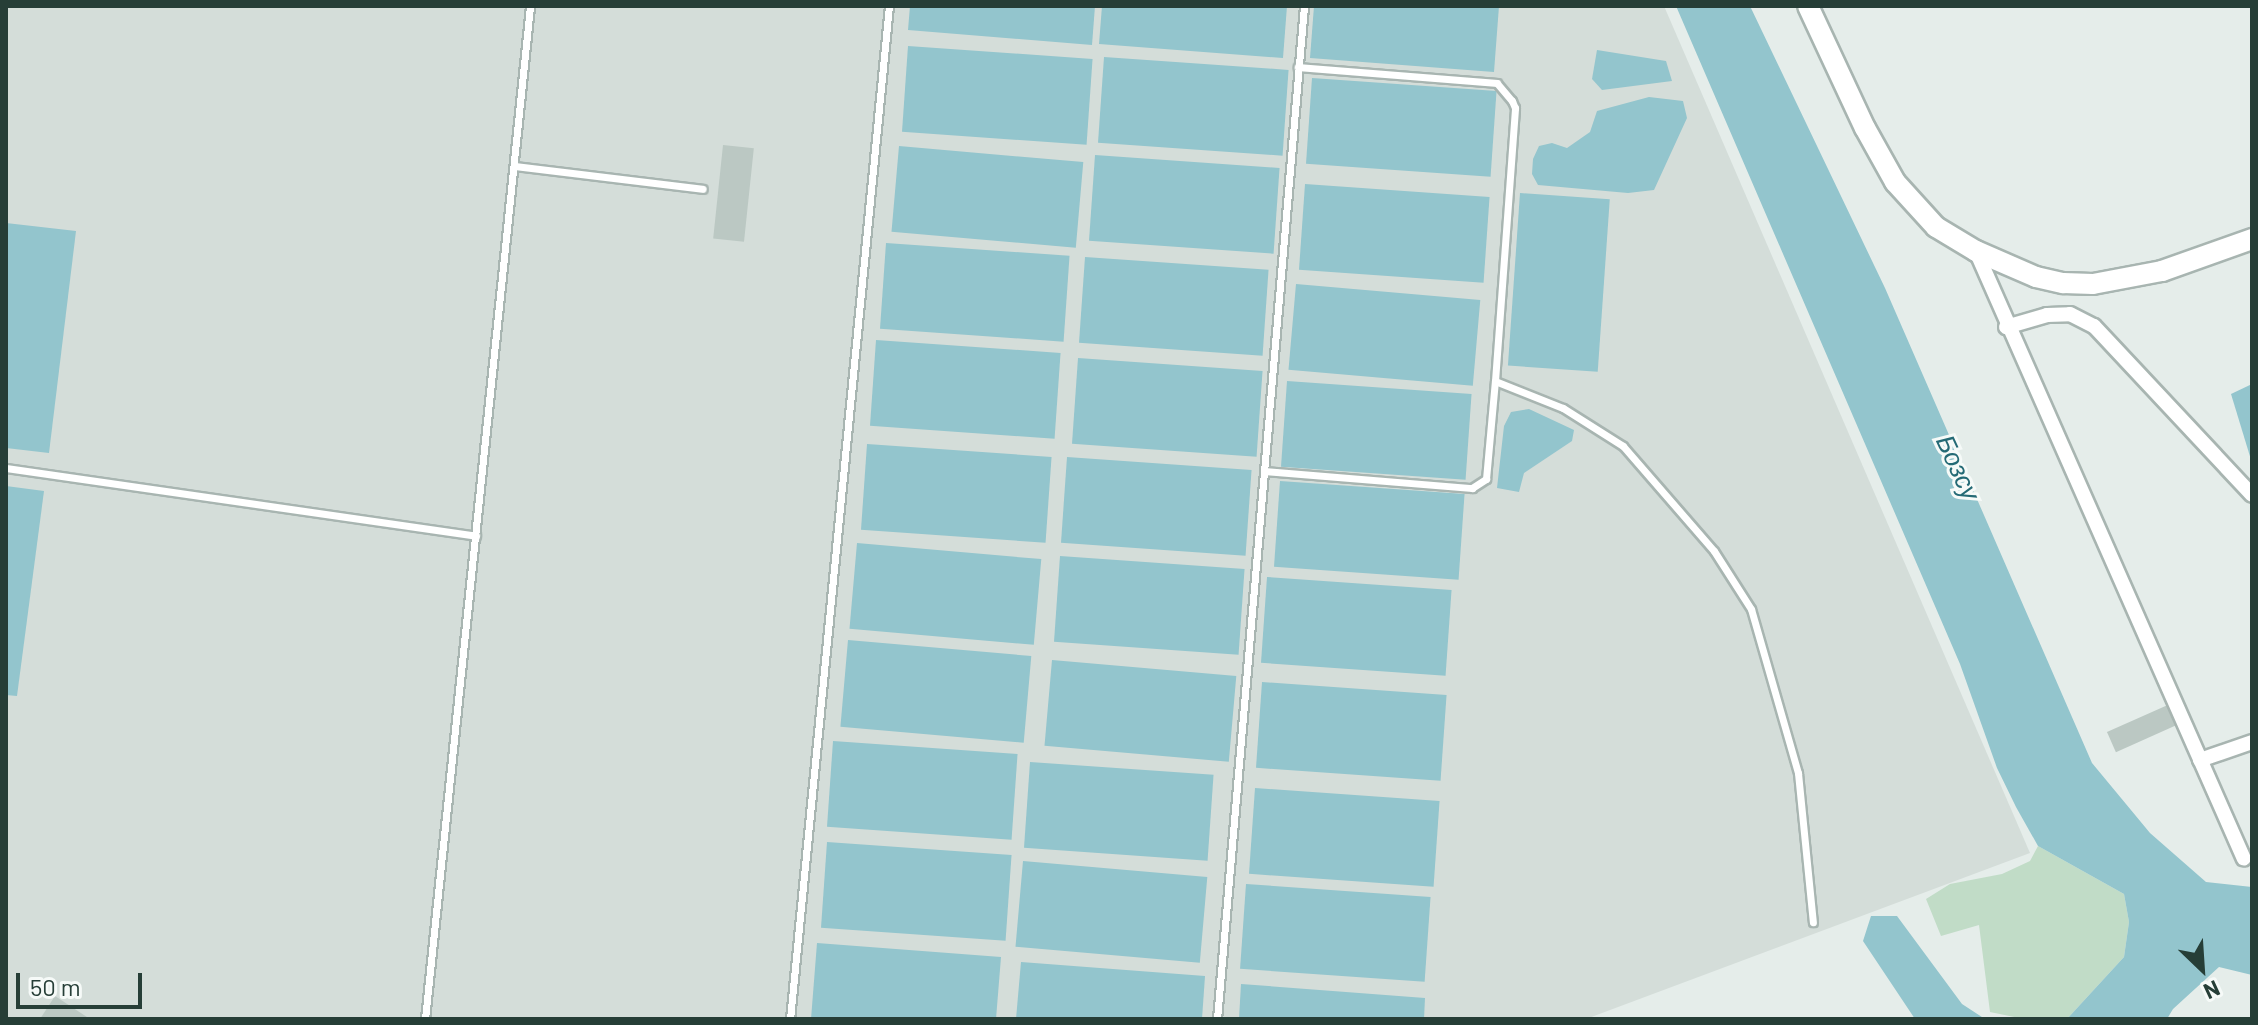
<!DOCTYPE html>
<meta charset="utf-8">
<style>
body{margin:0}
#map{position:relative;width:2258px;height:1025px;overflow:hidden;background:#e5edea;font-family:Barlow,sans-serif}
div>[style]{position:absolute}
.built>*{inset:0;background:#d4ddd9}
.green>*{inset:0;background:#c1dcc7}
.water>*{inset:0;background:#93c5cd;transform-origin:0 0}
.building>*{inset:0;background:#bbc8c3;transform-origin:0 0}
.roads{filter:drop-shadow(2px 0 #a8b5b1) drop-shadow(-2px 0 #a8b5b1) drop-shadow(0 2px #a8b5b1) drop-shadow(0 -2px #a8b5b1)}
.lane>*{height:7px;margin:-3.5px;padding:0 3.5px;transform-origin:3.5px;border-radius:3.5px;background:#fff}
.street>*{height:14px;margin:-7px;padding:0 7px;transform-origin:7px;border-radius:7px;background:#fff}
.secondary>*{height:20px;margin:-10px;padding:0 10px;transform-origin:10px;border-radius:10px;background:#fff}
span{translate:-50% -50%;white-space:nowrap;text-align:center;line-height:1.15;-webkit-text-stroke:6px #f6faf8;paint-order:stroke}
.water-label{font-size:26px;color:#246a75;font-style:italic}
.frame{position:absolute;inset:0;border:8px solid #263e37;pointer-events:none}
.north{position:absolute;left:2162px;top:929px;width:80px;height:80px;-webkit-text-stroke:6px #f6faf8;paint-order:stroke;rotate:155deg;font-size:22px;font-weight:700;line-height:32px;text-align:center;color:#263e37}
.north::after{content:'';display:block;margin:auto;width:28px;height:36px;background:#263e37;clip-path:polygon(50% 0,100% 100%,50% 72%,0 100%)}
.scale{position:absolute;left:16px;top:973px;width:126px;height:36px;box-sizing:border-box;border:4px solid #263e37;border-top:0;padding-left:10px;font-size:24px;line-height:28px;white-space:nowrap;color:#263e37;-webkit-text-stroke:6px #f6faf8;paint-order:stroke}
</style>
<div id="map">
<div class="built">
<i style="clip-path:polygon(6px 6px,1664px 6px,2030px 853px,1586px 1019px,6px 1019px)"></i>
</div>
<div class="green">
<i style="clip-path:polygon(2038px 846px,2124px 894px,2129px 922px,2124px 957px,2067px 1019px,2024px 1019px,1990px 1012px,1979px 925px,1941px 936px,1926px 899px,1950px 884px,2002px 874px,2030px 861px)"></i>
</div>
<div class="water">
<i style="clip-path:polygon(910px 6px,1095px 6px,1092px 45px,908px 30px)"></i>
<i style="clip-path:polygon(1102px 6px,1287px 6px,1283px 58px,1099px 44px)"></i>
<i style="clip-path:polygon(1314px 6px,1499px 6px,1494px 72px,1310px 58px)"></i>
<i style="clip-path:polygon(1676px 6px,1750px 6px,1885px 288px,2092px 763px,2150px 833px,2206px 882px,2252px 887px,2252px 975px,2219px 967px,2173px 1009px,2167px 1019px,2067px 1019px,2124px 957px,2129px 922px,2124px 894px,2038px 846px,2016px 807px,1997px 768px,1960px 664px)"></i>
<i style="left:908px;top:46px;width:185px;height:86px;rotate:4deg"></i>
<i style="clip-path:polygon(1597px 50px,1666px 61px,1672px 81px,1602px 90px,1592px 79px)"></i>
<i style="left:1104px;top:57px;width:185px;height:86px;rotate:4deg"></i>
<i style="left:1312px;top:78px;width:185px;height:86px;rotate:4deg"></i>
<i style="clip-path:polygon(1649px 97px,1683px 101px,1687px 118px,1654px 190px,1628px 193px,1538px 185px,1532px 174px,1533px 159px,1539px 146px,1552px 143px,1567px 148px,1590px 132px,1597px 111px)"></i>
<i style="left:899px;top:146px;width:185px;height:86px;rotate:5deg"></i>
<i style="left:1095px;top:155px;width:185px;height:86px;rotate:4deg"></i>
<i style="left:1305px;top:184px;width:185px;height:86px;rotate:4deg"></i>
<i style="left:1520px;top:193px;width:90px;height:173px;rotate:4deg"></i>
<i style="clip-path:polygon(6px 223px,76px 231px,49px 453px,6px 448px)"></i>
<i style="left:886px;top:243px;width:184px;height:86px;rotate:4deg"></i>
<i style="left:1085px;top:257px;width:184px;height:86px;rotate:4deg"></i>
<i style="left:1296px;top:284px;width:185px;height:86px;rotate:5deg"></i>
<i style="left:876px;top:340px;width:185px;height:86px;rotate:4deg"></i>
<i style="left:1078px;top:358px;width:185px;height:86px;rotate:4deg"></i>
<i style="left:1287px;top:381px;width:185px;height:86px;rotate:4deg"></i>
<i style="clip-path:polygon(2252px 384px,2252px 463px,2231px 394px)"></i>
<i style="clip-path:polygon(1529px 409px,1574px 430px,1572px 441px,1524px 473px,1519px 492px,1497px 488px,1504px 426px,1511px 412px)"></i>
<i style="left:867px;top:444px;width:185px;height:86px;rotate:4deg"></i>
<i style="left:1067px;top:457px;width:185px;height:86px;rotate:4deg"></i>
<i style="left:1280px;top:481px;width:185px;height:86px;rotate:4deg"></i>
<i style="clip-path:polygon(6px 486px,44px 491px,17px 696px,6px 695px)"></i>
<i style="left:857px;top:543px;width:185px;height:86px;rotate:5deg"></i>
<i style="left:1060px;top:556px;width:185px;height:86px;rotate:4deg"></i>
<i style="left:1267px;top:577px;width:185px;height:86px;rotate:4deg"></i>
<i style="left:848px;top:640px;width:184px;height:87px;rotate:5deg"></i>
<i style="left:1052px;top:660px;width:185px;height:86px;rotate:5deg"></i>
<i style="left:1262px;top:682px;width:185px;height:86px;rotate:4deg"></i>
<i style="left:833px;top:741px;width:185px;height:86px;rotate:4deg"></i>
<i style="left:1030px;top:762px;width:184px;height:86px;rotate:4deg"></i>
<i style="left:1255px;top:788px;width:185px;height:86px;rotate:4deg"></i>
<i style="left:827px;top:842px;width:185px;height:86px;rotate:4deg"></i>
<i style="left:1023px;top:861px;width:185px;height:86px;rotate:5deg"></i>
<i style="left:1246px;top:884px;width:185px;height:85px;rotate:4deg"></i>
<i style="clip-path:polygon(1871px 916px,1897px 916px,1962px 1004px,1985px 1019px,1915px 1019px,1863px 941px)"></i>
<i style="clip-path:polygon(817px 943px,1001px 957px,996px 1019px,811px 1019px)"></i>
<i style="clip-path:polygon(1021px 962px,1205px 976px,1202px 1019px,1016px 1019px)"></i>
<i style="clip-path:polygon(1241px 984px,1425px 998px,1424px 1019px,1239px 1019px)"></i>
</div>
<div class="building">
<i style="left:723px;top:145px;width:31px;height:94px;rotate:6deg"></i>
<i style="left:2170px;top:704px;width:22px;height:69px;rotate:66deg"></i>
<i style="clip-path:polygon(55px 996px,90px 1019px,40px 1019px)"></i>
</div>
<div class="roads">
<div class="lane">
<i style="left:514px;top:166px;width:190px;rotate:6.9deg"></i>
<i style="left:1495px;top:381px;width:73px;rotate:21.7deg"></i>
<i style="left:1563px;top:408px;width:71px;rotate:32.3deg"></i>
<i style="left:1623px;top:446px;width:139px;rotate:49.1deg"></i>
<i style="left:1714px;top:551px;width:69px;rotate:57.5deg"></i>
<i style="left:1751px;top:609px;width:171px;rotate:74deg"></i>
<i style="left:1798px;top:773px;width:150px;rotate:84.3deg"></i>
<i style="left:6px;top:468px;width:475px;rotate:8.2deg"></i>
<i style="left:1264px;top:471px;width:209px;rotate:4.7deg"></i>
<i style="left:1472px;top:488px;width:17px;rotate:-33deg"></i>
<i style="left:1486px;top:479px;width:98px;rotate:-84.8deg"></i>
<i style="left:1495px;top:381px;width:274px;rotate:-85.8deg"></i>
<i style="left:1515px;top:108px;width:8px;rotate:-113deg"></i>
<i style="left:1512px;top:101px;width:23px;rotate:-130deg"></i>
<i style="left:1497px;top:83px;width:200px;rotate:-175.4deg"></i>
<i style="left:425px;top:1019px;width:1018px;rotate:-84.08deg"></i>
<i style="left:790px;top:1019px;width:1018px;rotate:-84.42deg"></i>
<i style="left:1217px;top:1019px;width:1017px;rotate:-85.09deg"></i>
</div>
<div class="street">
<i style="left:1976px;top:251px;width:664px;rotate:66.21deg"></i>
<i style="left:2006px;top:327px;width:43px;rotate:-16.3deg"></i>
<i style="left:2047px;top:315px;width:23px;rotate:-2deg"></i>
<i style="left:2070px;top:314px;width:27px;rotate:27deg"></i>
<i style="left:2094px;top:326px;width:231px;rotate:46.9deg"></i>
<i style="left:2200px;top:760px;width:55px;rotate:-19.1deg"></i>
</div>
<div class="secondary">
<i style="left:1808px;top:6px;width:135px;rotate:65deg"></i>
<i style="left:1865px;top:128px;width:62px;rotate:60.9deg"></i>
<i style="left:1895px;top:182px;width:61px;rotate:47.7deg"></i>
<i style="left:1936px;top:227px;width:47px;rotate:31deg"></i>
<i style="left:1976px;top:251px;width:65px;rotate:23.4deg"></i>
<i style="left:2036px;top:277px;width:28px;rotate:13deg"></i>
<i style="left:2063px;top:283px;width:30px;rotate:2deg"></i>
<i style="left:2093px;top:284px;width:70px;rotate:-10.7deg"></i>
<i style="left:2162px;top:271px;width:96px;rotate:-19.6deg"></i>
</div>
</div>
<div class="water-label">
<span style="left:1959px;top:467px;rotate:65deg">Бозсу</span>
</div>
<div class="frame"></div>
<div class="north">N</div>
<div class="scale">50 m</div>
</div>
